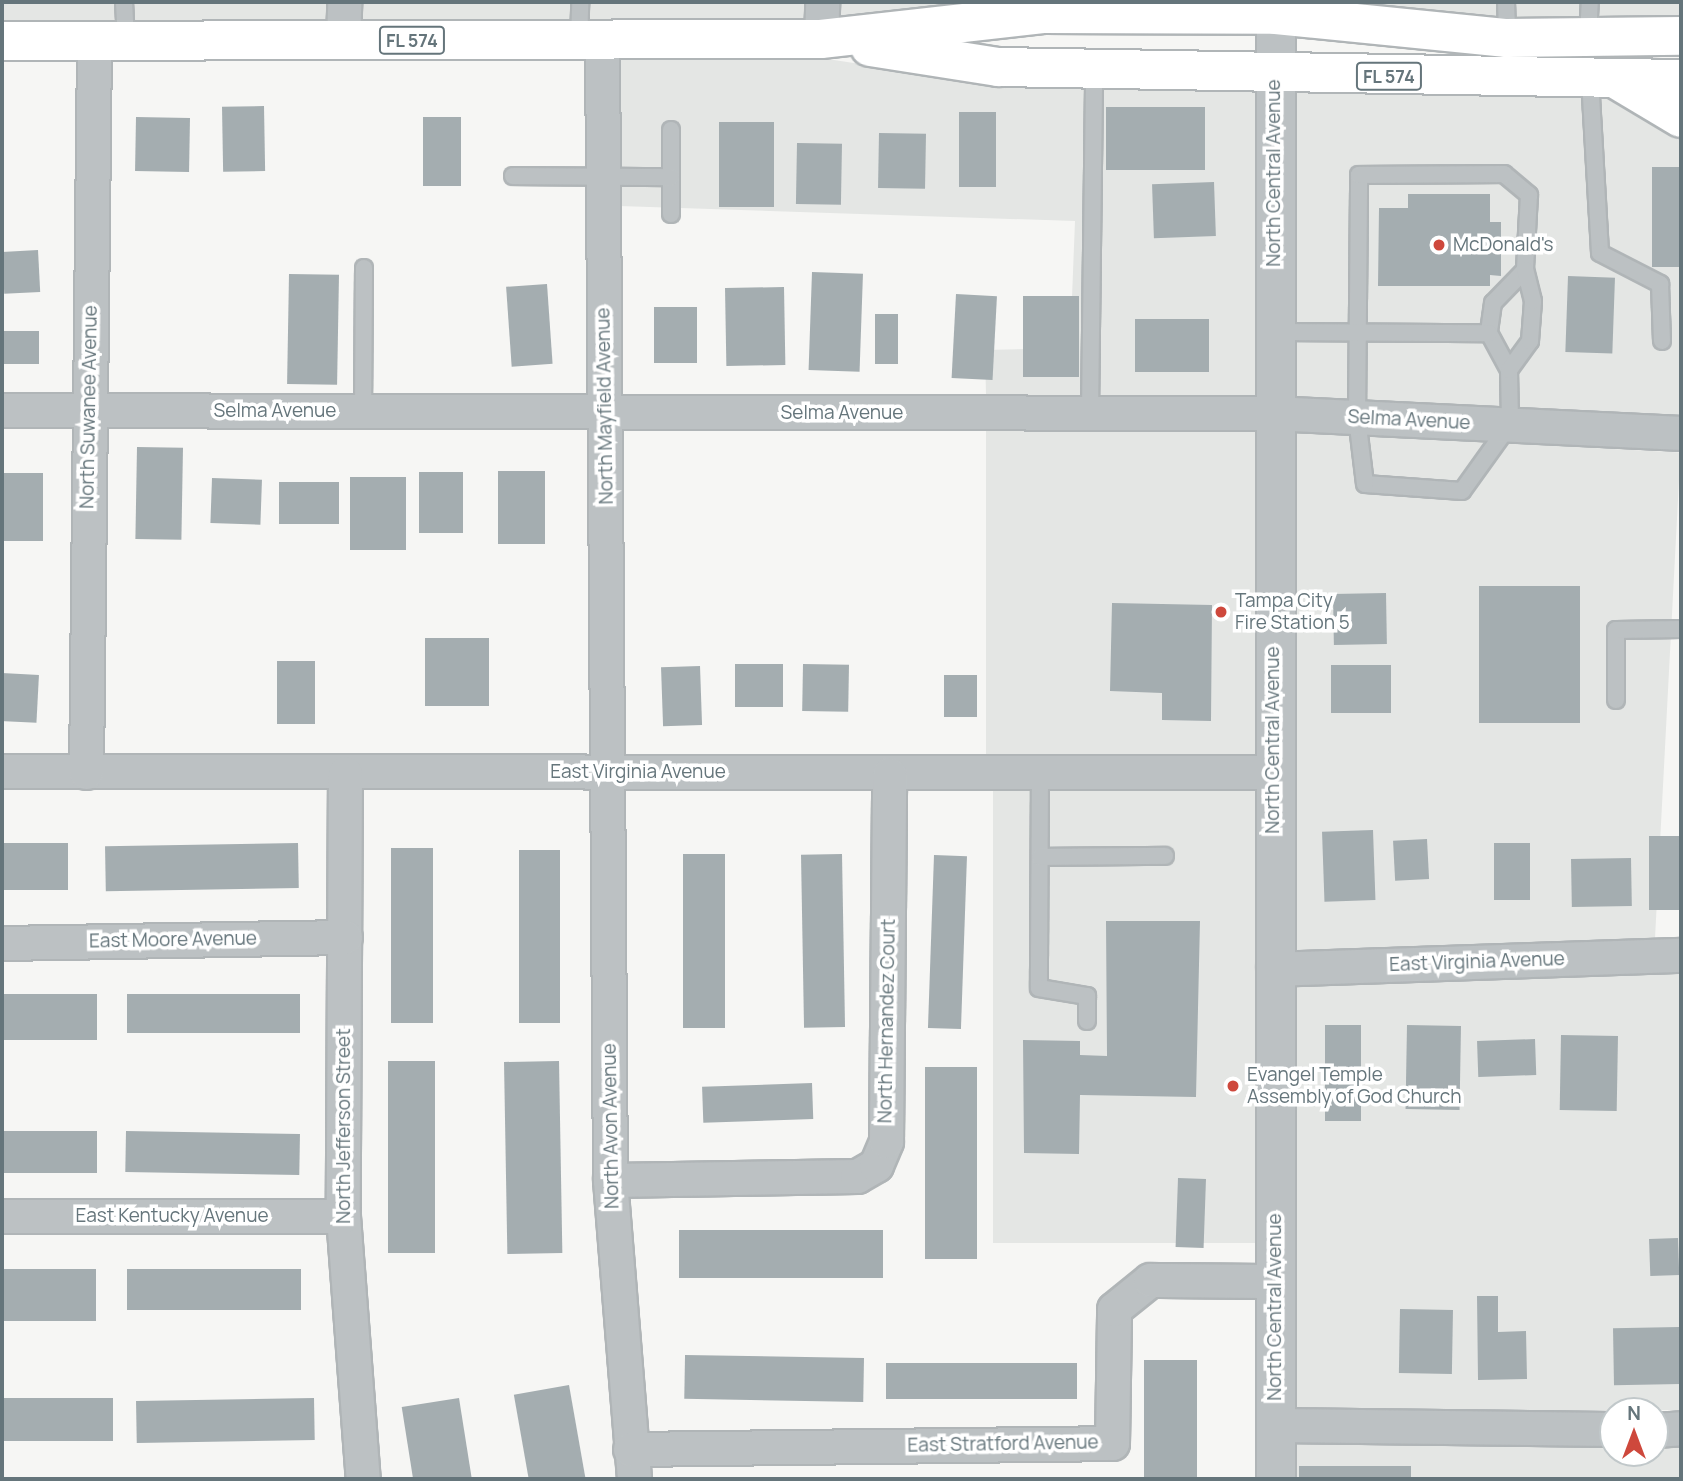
<!DOCTYPE html>
<style>
body{margin:0}
#map{position:relative;width:1683px;height:1481px;overflow:hidden;background:#f6f6f4;font-family:Manrope,sans-serif}
div>[style]{position:absolute}
.built>*{inset:0;background:#e4e6e4;transform-origin:0 0}
.building>*{inset:0;background:#a4adb0;transform-origin:0 0}
.roads{filter:drop-shadow(2px 0 #b0b5b7) drop-shadow(-2px 0 #b0b5b7) drop-shadow(0 2px #b0b5b7) drop-shadow(0 -2px #b0b5b7)}
.service>*{height:16px;margin:-8px;padding:0 8px;transform-origin:8px;border-radius:8px;background:#bcc1c3}
.minor>*{height:33px;margin:-16.5px;padding:0 16.5px;transform-origin:16.5px;border-radius:16.5px;background:#bcc1c3}
.tertiary>*{height:38px;margin:-19px;padding:0 19px;transform-origin:19px;border-radius:19px;background:#bcc1c3}
.primary>*{height:38px;margin:-19px;padding:0 19px;transform-origin:19px;border-radius:19px;background:#fff}
.dots>*{width:19px;height:19px;translate:-50% -50%;box-sizing:border-box;border:4px solid #fff;border-radius:50%}
span{translate:-50% -50%;white-space:nowrap;text-align:center;line-height:1.15;-webkit-text-stroke:7px #fff;paint-order:stroke}
.shield-label span{padding:2px 5px;background:#fff;border:2px solid;border-radius:5px;-webkit-text-stroke-width:0}
.shield-label{font-size:18px;color:#65757b;font-weight:700}
.street-label{font-size:19px;color:#65757b}
.poi-label{font-size:19px;color:#65757b}
.left{translate:0 -50%;text-align:left}
.frame{position:absolute;inset:0;border:4px solid #65757b;pointer-events:none}
.north{position:absolute;left:1599px;top:1397px;width:70px;height:70px;box-sizing:border-box;background:#fff;border:2px solid #c1c8ca;border-radius:50%;rotate:0deg;font-size:19px;font-weight:700;line-height:28px;text-align:center;color:#65757b}
.north::after{content:'';display:block;margin:auto;width:24px;height:32px;background:#ce483c;clip-path:polygon(50% 0,100% 100%,50% 72%,0 100%)}
</style>
<div id="map">
<div class="built">
<i style="clip-path:polygon(2px 2px,328px 2px,328px 23px,2px 20px)"></i>
<i style="left:359px;top:2px;width:447px;height:21px"></i>
<i style="clip-path:polygon(837px 2px,993px 2px,837px 20px)"></i>
<i style="clip-path:polygon(1322px 2px,1681px 2px,1681px 18px,1507px 21px)"></i>
<i style="clip-path:polygon(821px 58px,997px 85px,1259px 91px,1258px 395px,986px 395px,985px 350px,1070px 348px,1075px 221px,619px 206px,618px 60px)"></i>
<i style="clip-path:polygon(1290px 92px,1611px 96px,1681px 141px,1681px 415px,1289px 396px)"></i>
<i style="left:986px;top:431px;width:272px;height:324px"></i>
<i style="left:1289px;top:432px;width:392px;height:519px;rotate:3deg"></i>
<i style="left:1258px;top:790px;width:453px;height:265px;rotate:90deg"></i>
<i style="left:1681px;top:973px;width:437px;height:392px;rotate:90deg"></i>
<i style="clip-path:polygon(1292px 1443px,1613px 1447px,1613px 1453px,1681px 1446px,1681px 1479px,1291px 1479px)"></i>
</div>
<div class="building">
<i style="left:264px;top:106px;width:65px;height:42px;rotate:89deg"></i>
<i style="left:1106px;top:107px;width:99px;height:63px"></i>
<i style="left:959px;top:112px;width:37px;height:75px"></i>
<i style="left:136px;top:117px;width:54px;height:54px;rotate:1deg"></i>
<i style="left:423px;top:117px;width:38px;height:69px"></i>
<i style="left:719px;top:122px;width:55px;height:85px"></i>
<i style="left:879px;top:133px;width:47px;height:55px;rotate:1deg"></i>
<i style="left:797px;top:143px;width:45px;height:61px;rotate:1deg"></i>
<i style="left:1652px;top:167px;width:29px;height:100px"></i>
<i style="left:1214px;top:182px;width:54px;height:62px;rotate:88deg"></i>
<i style="clip-path:polygon(1408px 194px,1490px 194px,1490px 222px,1501px 222px,1501px 276px,1490px 275px,1490px 286px,1378px 286px,1379px 208px,1408px 208px)"></i>
<i style="left:38px;top:250px;width:42px;height:36px;rotate:87deg"></i>
<i style="left:812px;top:272px;width:51px;height:98px;rotate:2deg"></i>
<i style="left:289px;top:274px;width:50px;height:110px;rotate:1deg"></i>
<i style="left:1568px;top:276px;width:47px;height:76px;rotate:2deg"></i>
<i style="left:547px;top:284px;width:80px;height:41px;rotate:86deg"></i>
<i style="left:784px;top:287px;width:78px;height:59px;rotate:89deg"></i>
<i style="left:956px;top:294px;width:41px;height:84px;rotate:3deg"></i>
<i style="left:1023px;top:296px;width:56px;height:81px"></i>
<i style="left:654px;top:307px;width:43px;height:56px"></i>
<i style="left:875px;top:314px;width:23px;height:50px"></i>
<i style="left:1135px;top:319px;width:74px;height:53px"></i>
<i style="left:39px;top:331px;width:33px;height:37px;rotate:90deg"></i>
<i style="left:137px;top:447px;width:46px;height:92px;rotate:1deg"></i>
<i style="left:498px;top:471px;width:47px;height:73px"></i>
<i style="left:419px;top:472px;width:44px;height:61px"></i>
<i style="left:2px;top:473px;width:41px;height:68px"></i>
<i style="left:406px;top:477px;width:73px;height:56px;rotate:90deg"></i>
<i style="left:212px;top:478px;width:50px;height:45px;rotate:2deg"></i>
<i style="left:279px;top:482px;width:60px;height:42px"></i>
<i style="left:1580px;top:586px;width:137px;height:101px;rotate:90deg"></i>
<i style="left:1386px;top:593px;width:51px;height:53px;rotate:89deg"></i>
<i style="clip-path:polygon(1112px 603px,1212px 605px,1211px 721px,1162px 720px,1162px 693px,1110px 691px)"></i>
<i style="left:425px;top:638px;width:64px;height:68px"></i>
<i style="left:315px;top:661px;width:63px;height:38px;rotate:90deg"></i>
<i style="left:735px;top:664px;width:48px;height:43px"></i>
<i style="left:803px;top:664px;width:46px;height:47px;rotate:1deg"></i>
<i style="left:1331px;top:665px;width:60px;height:48px"></i>
<i style="left:700px;top:666px;width:59px;height:39px;rotate:88deg"></i>
<i style="left:2px;top:673px;width:37px;height:48px;rotate:3deg"></i>
<i style="left:944px;top:675px;width:33px;height:42px"></i>
<i style="left:1373px;top:830px;width:70px;height:51px;rotate:88deg"></i>
<i style="left:1649px;top:836px;width:32px;height:74px"></i>
<i style="left:1427px;top:839px;width:40px;height:34px;rotate:87deg"></i>
<i style="left:2px;top:843px;width:66px;height:47px"></i>
<i style="left:298px;top:843px;width:45px;height:193px;rotate:89deg"></i>
<i style="left:1494px;top:843px;width:36px;height:57px"></i>
<i style="left:391px;top:848px;width:42px;height:175px"></i>
<i style="left:519px;top:850px;width:41px;height:173px"></i>
<i style="left:725px;top:854px;width:174px;height:42px;rotate:90deg"></i>
<i style="left:842px;top:854px;width:173px;height:41px;rotate:89deg"></i>
<i style="left:934px;top:855px;width:33px;height:173px;rotate:2deg"></i>
<i style="left:1631px;top:858px;width:48px;height:60px;rotate:89deg"></i>
<i style="clip-path:polygon(1106px 921px,1200px 921px,1196px 1097px,1080px 1095px,1079px 1154px,1024px 1153px,1023px 1040px,1080px 1041px,1080px 1055px,1107px 1056px)"></i>
<i style="left:97px;top:994px;width:46px;height:95px;rotate:90deg"></i>
<i style="left:300px;top:994px;width:39px;height:173px;rotate:90deg"></i>
<i style="left:1325px;top:1025px;width:36px;height:96px"></i>
<i style="left:1407px;top:1025px;width:54px;height:84px;rotate:1deg"></i>
<i style="left:1561px;top:1035px;width:57px;height:75px;rotate:1deg"></i>
<i style="left:1535px;top:1039px;width:36px;height:58px;rotate:88deg"></i>
<i style="left:388px;top:1061px;width:47px;height:192px"></i>
<i style="left:559px;top:1061px;width:192px;height:55px;rotate:89deg"></i>
<i style="left:925px;top:1067px;width:52px;height:192px"></i>
<i style="left:812px;top:1083px;width:36px;height:110px;rotate:88deg"></i>
<i style="left:2px;top:1131px;width:95px;height:42px"></i>
<i style="left:126px;top:1131px;width:174px;height:41px;rotate:1deg"></i>
<i style="left:1178px;top:1178px;width:28px;height:69px;rotate:2deg"></i>
<i style="left:883px;top:1230px;width:48px;height:204px;rotate:90deg"></i>
<i style="left:1678px;top:1238px;width:37px;height:29px;rotate:88deg"></i>
<i style="left:2px;top:1269px;width:94px;height:52px"></i>
<i style="left:127px;top:1269px;width:174px;height:41px"></i>
<i style="clip-path:polygon(1477px 1296px,1498px 1296px,1498px 1332px,1526px 1331px,1527px 1379px,1478px 1380px)"></i>
<i style="left:1400px;top:1309px;width:53px;height:64px;rotate:1deg"></i>
<i style="left:1679px;top:1327px;width:57px;height:66px;rotate:89deg"></i>
<i style="left:864px;top:1358px;width:44px;height:179px;rotate:91deg"></i>
<i style="left:1144px;top:1360px;width:53px;height:119px"></i>
<i style="left:886px;top:1363px;width:191px;height:36px"></i>
<i style="left:569px;top:1385px;width:95px;height:56px;rotate:80deg"></i>
<i style="left:113px;top:1398px;width:43px;height:111px;rotate:90deg"></i>
<i style="left:314px;top:1398px;width:42px;height:178px;rotate:89deg"></i>
<i style="left:459px;top:1398px;width:82px;height:58px;rotate:81deg"></i>
<i style="left:1299px;top:1466px;width:112px;height:13px"></i>
</div>
<div class="roads">
<div class="service">
<i style="left:124px;top:2px;width:39px;rotate:87deg"></i>
<i style="left:1506px;top:2px;width:36px;rotate:88deg"></i>
<i style="left:1588px;top:36px;width:34px;rotate:-87deg"></i>
<i style="left:579px;top:40px;width:38px;rotate:-88deg"></i>
<i style="left:1590px;top:79px;width:174px;rotate:86.7deg"></i>
<i style="left:1600px;top:253px;width:68px;rotate:27.3deg"></i>
<i style="left:1660px;top:284px;width:57px;rotate:88deg"></i>
<i style="left:671px;top:130px;width:84px;rotate:90deg"></i>
<i style="left:1504px;top:174px;width:33px;rotate:40deg"></i>
<i style="left:1529px;top:195px;width:75px;rotate:93.1deg"></i>
<i style="left:1525px;top:270px;width:46px;rotate:134.1deg"></i>
<i style="left:1493px;top:303px;width:30px;rotate:98deg"></i>
<i style="left:1489px;top:333px;width:42px;rotate:61.6deg"></i>
<i style="left:1509px;top:370px;width:54px;rotate:88.9deg"></i>
<i style="left:1510px;top:424px;width:82px;rotate:125.6deg"></i>
<i style="left:1462px;top:491px;width:97px;rotate:-175.9deg"></i>
<i style="left:1365px;top:484px;width:66px;rotate:-96.9deg"></i>
<i style="left:1357px;top:418px;width:243px;rotate:-89.5deg"></i>
<i style="left:1359px;top:175px;width:145px;rotate:-0.4deg"></i>
<i style="left:513px;top:176px;width:158px;rotate:0.4deg"></i>
<i style="left:1274px;top:332px;width:215px;rotate:0.3deg"></i>
<i style="left:1509px;top:370px;width:36px;rotate:-54deg"></i>
<i style="left:1530px;top:341px;width:40px;rotate:-85.7deg"></i>
<i style="left:1533px;top:301px;width:32px;rotate:-104deg"></i>
<i style="left:363px;top:412px;width:144px;rotate:-89.6deg"></i>
<i style="left:1090px;top:413px;width:344px;rotate:-89.3deg"></i>
<i style="left:1616px;top:700px;width:70px;rotate:-90deg"></i>
<i style="left:1616px;top:630px;width:65px;rotate:-0.9deg"></i>
<i style="left:1040px;top:773px;width:215px;rotate:90.3deg"></i>
<i style="left:1039px;top:988px;width:49px;rotate:9.5deg"></i>
<i style="left:1087px;top:996px;width:25px;rotate:90deg"></i>
<i style="left:1040px;top:857px;width:125px;rotate:-0.5deg"></i>
</div>
<div class="minor">
<i style="left:821px;top:39px;width:37px;rotate:-88deg"></i>
<i style="left:343px;top:40px;width:38px;rotate:-88deg"></i>
<i style="left:602px;top:40px;width:1140px;rotate:89.6deg"></i>
<i style="left:610px;top:1180px;width:300px;rotate:85.4deg"></i>
<i style="left:2px;top:410px;width:1271px;rotate:0.14deg"></i>
<i style="left:1273px;top:413px;width:408px;rotate:2.8deg"></i>
<i style="left:2px;top:771px;width:1271px;rotate:0.05deg"></i>
<i style="left:86px;top:772px;width:731px;rotate:-89.37deg"></i>
<i style="left:345px;top:773px;width:443px;rotate:90.3deg"></i>
<i style="left:343px;top:1216px;width:264px;rotate:85.7deg"></i>
<i style="left:2px;top:943px;width:343px;rotate:-1deg"></i>
<i style="left:1273px;top:969px;width:408px;rotate:-2deg"></i>
<i style="left:610px;top:1180px;width:247px;rotate:-0.9deg"></i>
<i style="left:857px;top:1176px;width:22px;rotate:-30deg"></i>
<i style="left:876px;top:1165px;width:26px;rotate:-67deg"></i>
<i style="left:886px;top:1141px;width:367px;rotate:-89.5deg"></i>
<i style="left:2px;top:1216px;width:341px"></i>
<i style="left:1276px;top:1425px;width:337px;rotate:0.7deg"></i>
<i style="left:1655px;top:1430px;width:26px;rotate:-4deg"></i>
<i style="left:630px;top:1449px;width:482px;rotate:-0.7deg"></i>
<i style="left:1112px;top:1443px;width:134px;rotate:-89.1deg"></i>
<i style="left:1114px;top:1309px;width:46px;rotate:-38.9deg"></i>
<i style="left:1150px;top:1280px;width:125px;rotate:0.5deg"></i>
</div>
<div class="tertiary">
<i style="left:1276px;top:1479px;width:1477px;rotate:-90deg"></i>
</div>
<div class="primary">
<i style="left:2px;top:41px;width:819px;rotate:-0.14deg"></i>
<i style="left:821px;top:39px;width:223px;rotate:-6.4deg"></i>
<i style="left:1043px;top:14px;width:233px;rotate:0.2deg"></i>
<i style="left:1276px;top:15px;width:232px;rotate:5.7deg"></i>
<i style="left:1507px;top:38px;width:174px;rotate:-0.7deg"></i>
<i style="left:870px;top:47px;width:130px;rotate:8.9deg"></i>
<i style="left:998px;top:67px;width:683px;rotate:1.01deg"></i>
<i style="left:1619px;top:81px;width:72px;rotate:30.8deg"></i>
</div>
</div>
<div class="dots">
<i style="left:1439px;top:245px;background:#ce483c"></i>
<i style="left:1221px;top:612px;background:#ce483c"></i>
<i style="left:1233px;top:1086px;background:#ce483c"></i>
</div>
<div class="shield-label">
<span style="left:412px;top:40px">FL 574</span>
<span style="left:1389px;top:76px">FL 574</span>
</div>
<div class="street-label">
<span style="left:1274px;top:173px;rotate:-90deg">North Central Avenue</span>
<span style="left:605px;top:406px;rotate:-91deg">North Mayfield Avenue</span>
<span style="left:89px;top:407px;rotate:-89deg">North Suwanee Avenue</span>
<span style="left:275px;top:411px">Selma Avenue</span>
<span style="left:842px;top:413px">Selma Avenue</span>
<span style="left:1409px;top:420px;rotate:3deg">Selma Avenue</span>
<span style="left:1273px;top:740px;rotate:-90deg">North Central Avenue</span>
<span style="left:638px;top:772px">East Virginia Avenue</span>
<span style="left:173px;top:940px;rotate:-1deg">East Moore Avenue</span>
<span style="left:1477px;top:962px;rotate:-2deg">East Virginia Avenue</span>
<span style="left:887px;top:1021px;rotate:-89deg">North Hernandez Court</span>
<span style="left:344px;top:1126px;rotate:-90deg">North Jefferson Street</span>
<span style="left:611px;top:1126px;rotate:-91deg">North Avon Avenue</span>
<span style="left:172px;top:1216px">East Kentucky Avenue</span>
<span style="left:1275px;top:1307px;rotate:-90deg">North Central Avenue</span>
<span style="left:1003px;top:1444px;rotate:-1deg">East Stratford Avenue</span>
</div>
<div class="poi-label">
<span class="left" style="left:1453px;top:245px">McDonald's</span>
<span class="left" style="left:1235px;top:612px">Tampa City<br>Fire Station 5</span>
<span class="left" style="left:1247px;top:1086px">Evangel Temple<br>Assembly of God Church</span>
</div>
<div class="frame"></div>
<div class="north">N</div>
</div>
